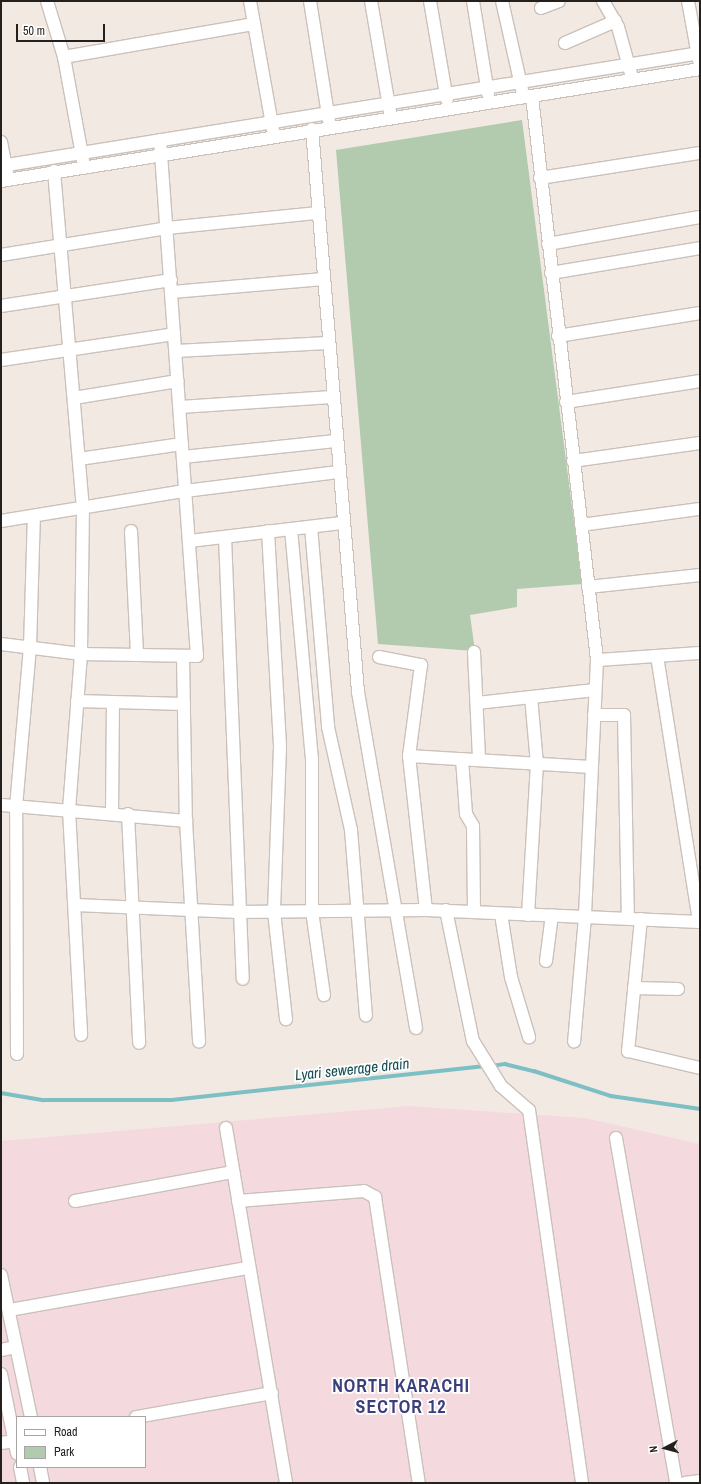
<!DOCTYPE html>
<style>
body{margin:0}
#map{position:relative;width:701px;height:1484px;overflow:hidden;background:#f2e9e3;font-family:"Archivo Narrow",sans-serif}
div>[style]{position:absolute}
.industrial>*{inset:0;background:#f4d9df}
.green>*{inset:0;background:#b2caad}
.stream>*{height:3.5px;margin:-1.75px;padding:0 1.75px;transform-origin:1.75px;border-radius:1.75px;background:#7ebfc4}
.roads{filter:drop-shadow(1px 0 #cac1bb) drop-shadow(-1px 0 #cac1bb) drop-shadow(0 1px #cac1bb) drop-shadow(0 -1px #cac1bb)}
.minor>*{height:12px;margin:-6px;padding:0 6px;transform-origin:6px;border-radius:6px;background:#fff}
span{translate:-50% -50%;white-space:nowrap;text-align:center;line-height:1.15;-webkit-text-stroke:3.5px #fff;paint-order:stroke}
.water-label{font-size:15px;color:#144d52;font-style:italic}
.district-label{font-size:18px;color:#3a3f7b;font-weight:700;letter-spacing:1px}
.frame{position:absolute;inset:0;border:2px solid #23201e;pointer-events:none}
.legend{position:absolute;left:16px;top:1416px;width:130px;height:52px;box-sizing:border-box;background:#fff;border:1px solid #a7a6a5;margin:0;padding:5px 7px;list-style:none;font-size:12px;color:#23201e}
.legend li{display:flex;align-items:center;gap:8px;height:20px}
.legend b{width:20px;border:1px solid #a7a6a5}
.north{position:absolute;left:645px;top:1428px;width:40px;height:40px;-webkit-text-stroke:3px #fff;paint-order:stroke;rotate:264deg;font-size:11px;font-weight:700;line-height:16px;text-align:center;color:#23201e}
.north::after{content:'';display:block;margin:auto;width:14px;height:18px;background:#23201e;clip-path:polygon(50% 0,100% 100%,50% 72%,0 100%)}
.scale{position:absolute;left:16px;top:24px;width:89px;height:18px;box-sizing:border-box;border:2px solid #23201e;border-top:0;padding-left:5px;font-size:12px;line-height:14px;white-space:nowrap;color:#23201e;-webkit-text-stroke:3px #fff;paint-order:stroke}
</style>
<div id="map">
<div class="industrial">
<i style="clip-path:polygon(evenodd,409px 1106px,585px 1118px,700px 1144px,700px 1483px,1px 1483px,1px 1141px,409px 1106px,17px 1417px,145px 1417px,145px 1467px,17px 1467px,17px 1417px)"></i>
</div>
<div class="green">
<i style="clip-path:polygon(522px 120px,582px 584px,517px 589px,517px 607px,470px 615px,475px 651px,378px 644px,336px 150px)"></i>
</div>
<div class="stream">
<i style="left:492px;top:1066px;width:13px;rotate:-9deg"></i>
<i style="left:505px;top:1064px;width:30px;rotate:14deg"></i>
<i style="left:534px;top:1071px;width:81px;rotate:18deg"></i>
<i style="left:611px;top:1096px;width:90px;rotate:8.3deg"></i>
<i style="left:1px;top:1093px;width:43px;rotate:9.5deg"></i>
<i style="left:43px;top:1100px;width:129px"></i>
<i style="left:172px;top:1100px;width:315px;rotate:-6.2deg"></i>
</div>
<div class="roads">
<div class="minor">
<i style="left:47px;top:1px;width:59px;rotate:73.1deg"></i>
<i style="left:64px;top:57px;width:106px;rotate:79.6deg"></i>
<i style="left:250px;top:1px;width:131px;rotate:79.9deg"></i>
<i style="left:310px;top:1px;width:121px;rotate:81deg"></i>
<i style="left:371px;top:1px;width:113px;rotate:80.3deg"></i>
<i style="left:430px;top:1px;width:100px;rotate:80.3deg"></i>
<i style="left:473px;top:1px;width:94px;rotate:80.8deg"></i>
<i style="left:502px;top:1px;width:91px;rotate:77.3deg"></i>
<i style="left:603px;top:1px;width:30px;rotate:60deg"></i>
<i style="left:618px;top:27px;width:49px;rotate:74.5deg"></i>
<i style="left:688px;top:1px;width:61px;rotate:79.6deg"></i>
<i style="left:541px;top:8px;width:19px;rotate:-21deg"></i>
<i style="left:565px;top:43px;width:55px;rotate:-23.7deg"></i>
<i style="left:64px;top:57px;width:193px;rotate:-9.9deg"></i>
<i style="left:532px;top:97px;width:567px;rotate:83.41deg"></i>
<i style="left:597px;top:660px;width:257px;rotate:92.7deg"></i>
<i style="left:585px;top:917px;width:125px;rotate:95deg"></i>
<i style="left:312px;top:129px;width:565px;rotate:85.33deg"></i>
<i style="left:358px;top:692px;width:341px;rotate:80.2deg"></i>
<i style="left:1px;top:142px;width:31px;rotate:79deg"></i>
<i style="left:1px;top:166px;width:708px;rotate:-9.18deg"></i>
<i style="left:54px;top:171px;width:338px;rotate:85.1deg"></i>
<i style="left:83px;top:508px;width:146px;rotate:90.8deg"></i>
<i style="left:81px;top:654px;width:156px;rotate:94.4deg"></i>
<i style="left:69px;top:810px;width:225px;rotate:86.9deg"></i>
<i style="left:540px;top:178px;width:162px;rotate:-8.9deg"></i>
<i style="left:1px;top:181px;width:708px;rotate:-9.1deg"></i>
<i style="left:548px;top:244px;width:154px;rotate:-10.1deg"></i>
<i style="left:1px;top:255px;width:168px;rotate:-9.2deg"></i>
<i style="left:167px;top:228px;width:152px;rotate:-5.7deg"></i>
<i style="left:551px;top:273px;width:151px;rotate:-9.5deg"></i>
<i style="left:172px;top:292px;width:152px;rotate:-4.9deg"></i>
<i style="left:1px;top:306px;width:172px;rotate:-8.7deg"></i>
<i style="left:558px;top:336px;width:144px;rotate:-9.2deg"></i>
<i style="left:176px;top:351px;width:152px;rotate:-3deg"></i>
<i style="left:1px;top:360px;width:175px;rotate:-8.5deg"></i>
<i style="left:74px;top:398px;width:105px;rotate:-9.3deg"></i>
<i style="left:566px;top:402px;width:136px;rotate:-8.9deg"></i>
<i style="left:180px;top:407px;width:152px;rotate:-3.8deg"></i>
<i style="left:183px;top:457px;width:153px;rotate:-6deg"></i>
<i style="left:79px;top:459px;width:104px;rotate:-8.3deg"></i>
<i style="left:573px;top:461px;width:128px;rotate:-8.1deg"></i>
<i style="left:1px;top:521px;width:186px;rotate:-9.3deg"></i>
<i style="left:185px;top:491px;width:154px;rotate:-7.1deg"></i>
<i style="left:581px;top:525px;width:120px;rotate:-7.7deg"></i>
<i style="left:311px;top:527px;width:201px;rotate:85.1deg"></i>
<i style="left:328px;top:727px;width:106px;rotate:77.4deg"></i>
<i style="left:351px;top:830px;width:186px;rotate:85.4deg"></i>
<i style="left:291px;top:529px;width:230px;rotate:84.8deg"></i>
<i style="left:312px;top:758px;width:153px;rotate:90deg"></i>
<i style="left:312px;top:911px;width:85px;rotate:81.9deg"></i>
<i style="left:131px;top:531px;width:124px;rotate:87.2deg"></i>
<i style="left:268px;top:531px;width:216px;rotate:86.8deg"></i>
<i style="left:280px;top:747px;width:165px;rotate:92.1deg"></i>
<i style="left:274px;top:912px;width:108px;rotate:83.6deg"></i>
<i style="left:225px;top:537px;width:442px;rotate:87.7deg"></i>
<i style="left:189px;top:541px;width:154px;rotate:-6.7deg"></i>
<i style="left:588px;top:587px;width:113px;rotate:-6.1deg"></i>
<i style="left:1px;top:644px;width:81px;rotate:7.1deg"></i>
<i style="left:81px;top:654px;width:116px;rotate:1deg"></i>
<i style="left:197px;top:656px;width:517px;rotate:-94.1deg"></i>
<i style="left:474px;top:652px;width:108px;rotate:87.3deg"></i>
<i style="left:183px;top:656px;width:165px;rotate:89deg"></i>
<i style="left:186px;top:821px;width:221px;rotate:86.6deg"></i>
<i style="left:657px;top:656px;width:269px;rotate:81deg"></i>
<i style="left:379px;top:657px;width:43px;rotate:10.8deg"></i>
<i style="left:421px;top:665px;width:92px;rotate:97.5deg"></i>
<i style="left:409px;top:756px;width:155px;rotate:83.7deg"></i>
<i style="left:597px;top:660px;width:103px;rotate:-3.9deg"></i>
<i style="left:77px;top:701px;width:107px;rotate:1.6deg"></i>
<i style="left:477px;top:703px;width:119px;rotate:-6.3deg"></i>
<i style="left:594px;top:715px;width:30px"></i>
<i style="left:624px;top:715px;width:203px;rotate:88.9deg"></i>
<i style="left:409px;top:756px;width:182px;rotate:3.5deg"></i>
<i style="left:462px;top:759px;width:55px;rotate:85.8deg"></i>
<i style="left:466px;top:814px;width:14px;rotate:60deg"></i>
<i style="left:473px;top:826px;width:85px;rotate:89.3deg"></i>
<i style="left:1px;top:805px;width:186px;rotate:4.9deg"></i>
<i style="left:112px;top:813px;width:110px;rotate:-89.5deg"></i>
<i style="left:128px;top:814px;width:229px;rotate:87.2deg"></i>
<i style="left:75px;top:905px;width:163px;rotate:2.5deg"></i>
<i style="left:238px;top:912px;width:188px;rotate:-0.6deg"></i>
<i style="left:426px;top:910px;width:274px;rotate:2.5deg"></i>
<i style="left:446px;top:910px;width:134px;rotate:78.4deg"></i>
<i style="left:473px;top:1041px;width:53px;rotate:58.1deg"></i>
<i style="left:501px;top:1086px;width:37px;rotate:41deg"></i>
<i style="left:529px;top:1110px;width:377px;rotate:81.9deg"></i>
<i style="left:501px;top:914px;width:64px;rotate:81deg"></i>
<i style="left:511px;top:977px;width:63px;rotate:73.3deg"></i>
<i style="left:528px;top:915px;width:151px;rotate:-86.6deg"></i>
<i style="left:537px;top:764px;width:67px;rotate:-95.1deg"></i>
<i style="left:641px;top:919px;width:133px;rotate:95.6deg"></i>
<i style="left:628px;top:1051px;width:74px;rotate:13.3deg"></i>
<i style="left:546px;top:961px;width:46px;rotate:-82.6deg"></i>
<i style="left:634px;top:988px;width:44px;rotate:1.3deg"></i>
<i style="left:17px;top:1054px;width:247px;rotate:-90.2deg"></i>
<i style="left:16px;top:807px;width:160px;rotate:-85deg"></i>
<i style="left:30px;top:648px;width:132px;rotate:-88.3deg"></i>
<i style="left:226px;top:1128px;width:360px;rotate:80.4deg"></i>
<i style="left:616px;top:1138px;width:350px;rotate:80.1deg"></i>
<i style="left:75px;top:1201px;width:161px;rotate:-10.4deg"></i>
<i style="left:238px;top:1201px;width:126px;rotate:-4.5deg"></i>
<i style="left:364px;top:1191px;width:13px;rotate:29deg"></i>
<i style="left:375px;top:1197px;width:289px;rotate:81.3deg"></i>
<i style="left:1px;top:1275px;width:145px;rotate:78.1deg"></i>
<i style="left:9px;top:1310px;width:243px;rotate:-10deg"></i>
<i style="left:1px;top:1350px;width:15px;rotate:-11deg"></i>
<i style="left:1px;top:1374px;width:81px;rotate:78.6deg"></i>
<i style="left:136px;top:1417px;width:138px;rotate:-10deg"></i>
<i style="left:1px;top:1443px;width:14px;rotate:-8deg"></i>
<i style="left:20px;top:1467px;width:16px;rotate:79deg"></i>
<i style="left:40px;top:1467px;width:16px;rotate:79deg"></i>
<i style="left:685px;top:1483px;width:15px;rotate:-8deg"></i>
</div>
</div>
<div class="water-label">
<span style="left:352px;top:1069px;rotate:-6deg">Lyari sewerage drain</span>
</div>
<div class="district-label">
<span style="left:401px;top:1397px">NORTH KARACHI<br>SECTOR 12</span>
</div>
<div class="frame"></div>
<ul class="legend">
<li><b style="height:5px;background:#fff"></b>Road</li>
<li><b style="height:11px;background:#b2caad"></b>Park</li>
</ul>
<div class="north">N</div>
<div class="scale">50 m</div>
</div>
